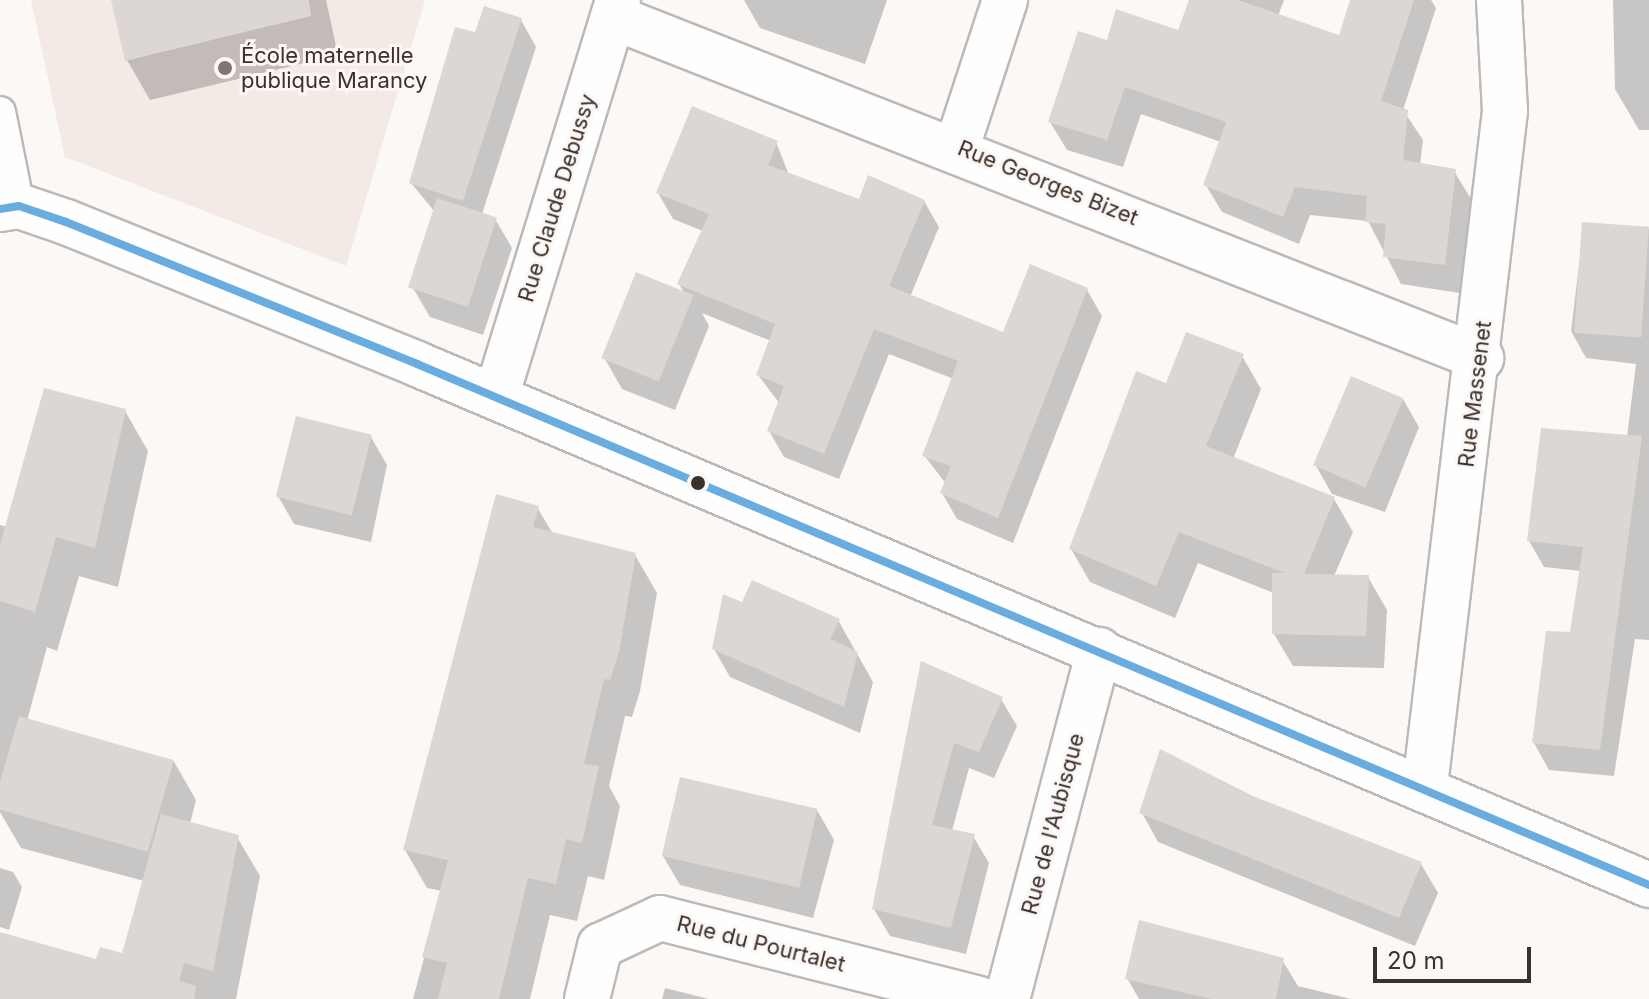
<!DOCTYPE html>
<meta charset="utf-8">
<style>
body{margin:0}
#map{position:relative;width:1649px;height:999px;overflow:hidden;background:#fbf8f6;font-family:Inter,sans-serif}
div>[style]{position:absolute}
.built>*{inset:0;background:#f3eae6}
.shadow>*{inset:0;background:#0003}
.building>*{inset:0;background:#ddd7d4;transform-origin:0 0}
.roads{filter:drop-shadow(2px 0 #beb9b6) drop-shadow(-2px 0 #beb9b6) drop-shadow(0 2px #beb9b6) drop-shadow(0 -2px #beb9b6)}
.lane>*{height:30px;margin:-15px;padding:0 15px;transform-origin:15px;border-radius:15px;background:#fefefe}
.street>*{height:44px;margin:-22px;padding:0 22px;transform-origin:22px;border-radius:22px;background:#fefefe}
.bus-1>*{height:8px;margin:-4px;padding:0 4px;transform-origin:4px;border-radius:4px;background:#69acdf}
.dots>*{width:22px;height:22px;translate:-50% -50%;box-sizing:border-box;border:4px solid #fcf7f5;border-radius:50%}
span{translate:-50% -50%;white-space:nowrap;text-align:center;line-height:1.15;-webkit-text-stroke:6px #fcf7f5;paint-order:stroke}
.poi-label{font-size:22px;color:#3a312b}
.left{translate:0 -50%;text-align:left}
.street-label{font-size:22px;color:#3a312b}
.scale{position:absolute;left:1373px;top:947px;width:158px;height:36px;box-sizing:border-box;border:4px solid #3a312b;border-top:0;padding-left:10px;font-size:24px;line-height:28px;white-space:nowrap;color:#3a312b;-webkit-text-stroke:6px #fcf7f5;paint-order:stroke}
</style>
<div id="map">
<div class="built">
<i style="clip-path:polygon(31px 0,425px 0,346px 266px,65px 157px)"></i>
</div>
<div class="shadow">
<i style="clip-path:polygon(112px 0,326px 0,338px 55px,150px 100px,127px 60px)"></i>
<i style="clip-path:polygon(744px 0,887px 0,865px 64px,760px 28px)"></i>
<i style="clip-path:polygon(1191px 0,1284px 0,1278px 16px,1340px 37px,1352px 0,1431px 0,1436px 8px,1403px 110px,1423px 140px,1420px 165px,1454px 171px,1471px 199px,1460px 293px,1401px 284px,1368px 221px,1310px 215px,1299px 244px,1222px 212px,1205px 184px,1221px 142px,1141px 114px,1123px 167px,1067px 150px,1050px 122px,1108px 42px,1180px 32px)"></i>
<i style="clip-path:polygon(1613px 0,1649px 0,1649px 130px,1639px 130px,1615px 89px)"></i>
<i style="clip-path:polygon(521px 20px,536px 47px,482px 214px,495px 219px,512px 248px,483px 335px,430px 317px,413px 288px,435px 212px,411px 183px)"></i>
<i style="clip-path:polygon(776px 142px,789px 175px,860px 202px,924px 201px,939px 227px,910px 297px,1004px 334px,1087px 290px,1102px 316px,1013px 543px,957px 519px,942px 493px,946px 484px,924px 455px,954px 379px,889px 354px,839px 479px,784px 457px,769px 431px,780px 404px,758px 375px,771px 341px,702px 313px,709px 326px,675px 410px,622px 389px,605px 359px,684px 293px,679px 284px,703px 231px,673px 219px,658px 193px)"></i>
<i style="clip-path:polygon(1584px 224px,1649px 229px,1649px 640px,1635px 639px,1614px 776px,1549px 770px,1534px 743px,1572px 634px,1581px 571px,1544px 567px,1529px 541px,1627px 437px,1636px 364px,1586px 358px,1571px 331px)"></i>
<i style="clip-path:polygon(1242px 356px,1261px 389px,1233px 459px,1334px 499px,1353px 532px,1334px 576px,1368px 577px,1387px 610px,1384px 668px,1293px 666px,1274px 634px,1274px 593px,1198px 563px,1175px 618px,1090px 582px,1071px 549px,1167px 385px)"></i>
<i style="clip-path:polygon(1403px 399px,1419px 427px,1385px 512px,1332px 494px,1316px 466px)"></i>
<i style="clip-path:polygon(125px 411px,148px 451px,118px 587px,79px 576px,57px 651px,47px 647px,27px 721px,173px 760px,196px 800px,190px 824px,237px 837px,260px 876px,236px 999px,0 999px,0 934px,98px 961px,123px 955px,144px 881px,21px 848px,0 812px,0 525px,7px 527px)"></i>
<i style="clip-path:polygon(371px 437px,387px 465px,371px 542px,294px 524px,278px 496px)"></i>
<i style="clip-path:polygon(537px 507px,553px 534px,635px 555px,657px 593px,640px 691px,632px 717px,625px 716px,609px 786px,620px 806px,604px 880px,588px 876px,577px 921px,550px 915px,530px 999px,413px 999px,442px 891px,427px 888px,405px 850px)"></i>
<i style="clip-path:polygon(744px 605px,838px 620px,873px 682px,860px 733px,730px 677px,714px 649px)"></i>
<i style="clip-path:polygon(922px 664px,1001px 699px,1017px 726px,994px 778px,969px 768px,952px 831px,973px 836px,989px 863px,966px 954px,890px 936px,874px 909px)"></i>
<i style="clip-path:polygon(1160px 751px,1252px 798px,1421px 864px,1438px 893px,1415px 946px,1158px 842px,1142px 813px)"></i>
<i style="clip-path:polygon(817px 810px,834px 840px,813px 918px,680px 885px,663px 856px)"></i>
<i style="clip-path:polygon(0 868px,13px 872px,22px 887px,9px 930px,0 927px)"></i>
<i style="clip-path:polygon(1282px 960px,1298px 986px,1351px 999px,1139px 999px,1127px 978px)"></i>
<i style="clip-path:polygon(665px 988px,709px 999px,662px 999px)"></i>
</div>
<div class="building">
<i style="clip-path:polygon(111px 0,309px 0,311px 16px,125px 61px)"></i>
<i style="clip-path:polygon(1189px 0,1238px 0,1339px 35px,1350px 0,1414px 0,1381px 101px,1408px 110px,1403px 160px,1456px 169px,1445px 265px,1383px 257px,1386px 224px,1365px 222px,1367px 196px,1295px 187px,1283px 217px,1203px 185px,1226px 122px,1125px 87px,1107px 140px,1048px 122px,1078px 31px,1107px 40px,1116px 9px,1178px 30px)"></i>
<i style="clip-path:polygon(484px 6px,522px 18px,463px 201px,409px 183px,455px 27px,475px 32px)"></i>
<i style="clip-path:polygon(692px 106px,778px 141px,768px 165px,859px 199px,868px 175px,925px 200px,889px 286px,1003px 332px,1030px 264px,1088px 288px,998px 518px,940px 493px,951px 466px,922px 456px,958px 361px,874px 329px,824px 454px,767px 431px,784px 386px,756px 375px,775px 324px,677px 284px,709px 214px,656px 193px)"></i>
<i style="left:437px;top:198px;width:63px;height:94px;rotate:18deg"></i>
<i style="left:1582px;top:222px;width:67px;height:111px;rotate:4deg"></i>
<i style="left:636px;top:272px;width:62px;height:93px;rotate:22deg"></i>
<i style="clip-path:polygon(1186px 332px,1244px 354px,1206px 446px,1335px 497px,1304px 574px,1369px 575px,1366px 636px,1272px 634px,1272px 573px,1285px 573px,1179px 532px,1156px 586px,1069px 549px,1136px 371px,1166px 383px)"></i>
<i style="left:1351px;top:376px;width:57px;height:97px;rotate:23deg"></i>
<i style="clip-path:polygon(44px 388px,126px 409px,95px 548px,56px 537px,35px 612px,0 601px,0 545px)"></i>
<i style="left:296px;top:416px;width:78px;height:83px;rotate:14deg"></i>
<i style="clip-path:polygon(1541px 428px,1642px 436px,1600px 750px,1532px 743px,1546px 631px,1570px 632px,1583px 547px,1527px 541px)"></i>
<i style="clip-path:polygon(496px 494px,539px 506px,533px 527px,636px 553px,619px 652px,610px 680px,604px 679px,584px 764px,599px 766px,582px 843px,566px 839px,556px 884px,528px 878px,499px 999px,438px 999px,447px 963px,422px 957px,448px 860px,403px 850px)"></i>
<i style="clip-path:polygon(752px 580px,840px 619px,830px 639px,858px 652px,844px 707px,712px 649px,723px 594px,742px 602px)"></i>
<i style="clip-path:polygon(921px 661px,1003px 697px,979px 752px,954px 743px,932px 825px,975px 834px,951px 928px,872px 909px)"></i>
<i style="left:19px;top:716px;width:161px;height:95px;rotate:16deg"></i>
<i style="clip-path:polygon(1160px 749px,1253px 796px,1422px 862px,1399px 918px,1139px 813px)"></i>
<i style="left:680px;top:777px;width:141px;height:81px;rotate:13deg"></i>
<i style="clip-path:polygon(161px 814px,239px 835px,213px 971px,184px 963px,179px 981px,196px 986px,194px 999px,0 999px,0 932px,96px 959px,100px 947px,122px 953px)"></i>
<i style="clip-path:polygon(1139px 920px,1284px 958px,1276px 999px,1212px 999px,1125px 979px)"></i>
</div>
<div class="roads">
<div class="lane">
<i style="left:0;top:112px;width:96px;rotate:78.6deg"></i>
</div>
<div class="street">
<i style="left:613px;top:17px;width:933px;rotate:21.45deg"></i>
<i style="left:957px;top:147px;width:155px;rotate:-71.9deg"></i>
<i style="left:0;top:209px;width:19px;rotate:-9deg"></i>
<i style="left:19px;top:206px;width:50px;rotate:18.8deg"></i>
<i style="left:66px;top:222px;width:379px;rotate:22deg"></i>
<i style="left:417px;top:364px;width:1338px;rotate:22.92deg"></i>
<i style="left:496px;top:397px;width:415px;rotate:-72.9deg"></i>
<i style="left:1425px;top:786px;width:680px;rotate:-83.24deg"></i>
<i style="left:1505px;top:111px;width:111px;rotate:-93.1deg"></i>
<i style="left:587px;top:999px;width:55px;rotate:-76.2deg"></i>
<i style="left:600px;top:946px;width:66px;rotate:-25deg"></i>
<i style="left:660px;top:918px;width:329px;rotate:14.2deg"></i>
<i style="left:1007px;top:999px;width:361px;rotate:-75.2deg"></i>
</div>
</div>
<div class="bus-1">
<i style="left:0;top:209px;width:19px;rotate:-9deg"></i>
<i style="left:19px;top:206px;width:50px;rotate:18.8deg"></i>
<i style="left:66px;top:222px;width:379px;rotate:22deg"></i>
<i style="left:417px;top:364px;width:1338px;rotate:22.92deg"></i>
</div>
<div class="dots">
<i style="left:225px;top:68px;background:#7e7772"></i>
<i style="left:698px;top:483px;background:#3a312b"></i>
</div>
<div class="poi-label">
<span class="left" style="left:241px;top:68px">École maternelle<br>publique Marancy</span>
</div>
<div class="street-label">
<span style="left:1048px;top:183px;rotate:22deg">Rue Georges Bizet</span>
<span style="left:557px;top:198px;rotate:-73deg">Rue Claude Debussy</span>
<span style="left:1475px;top:394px;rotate:-83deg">Rue Massenet</span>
<span style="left:1053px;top:824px;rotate:-75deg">Rue de l'Aubisque</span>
<span style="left:761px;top:944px;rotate:14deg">Rue du Pourtalet</span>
</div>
<div class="scale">20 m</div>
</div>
